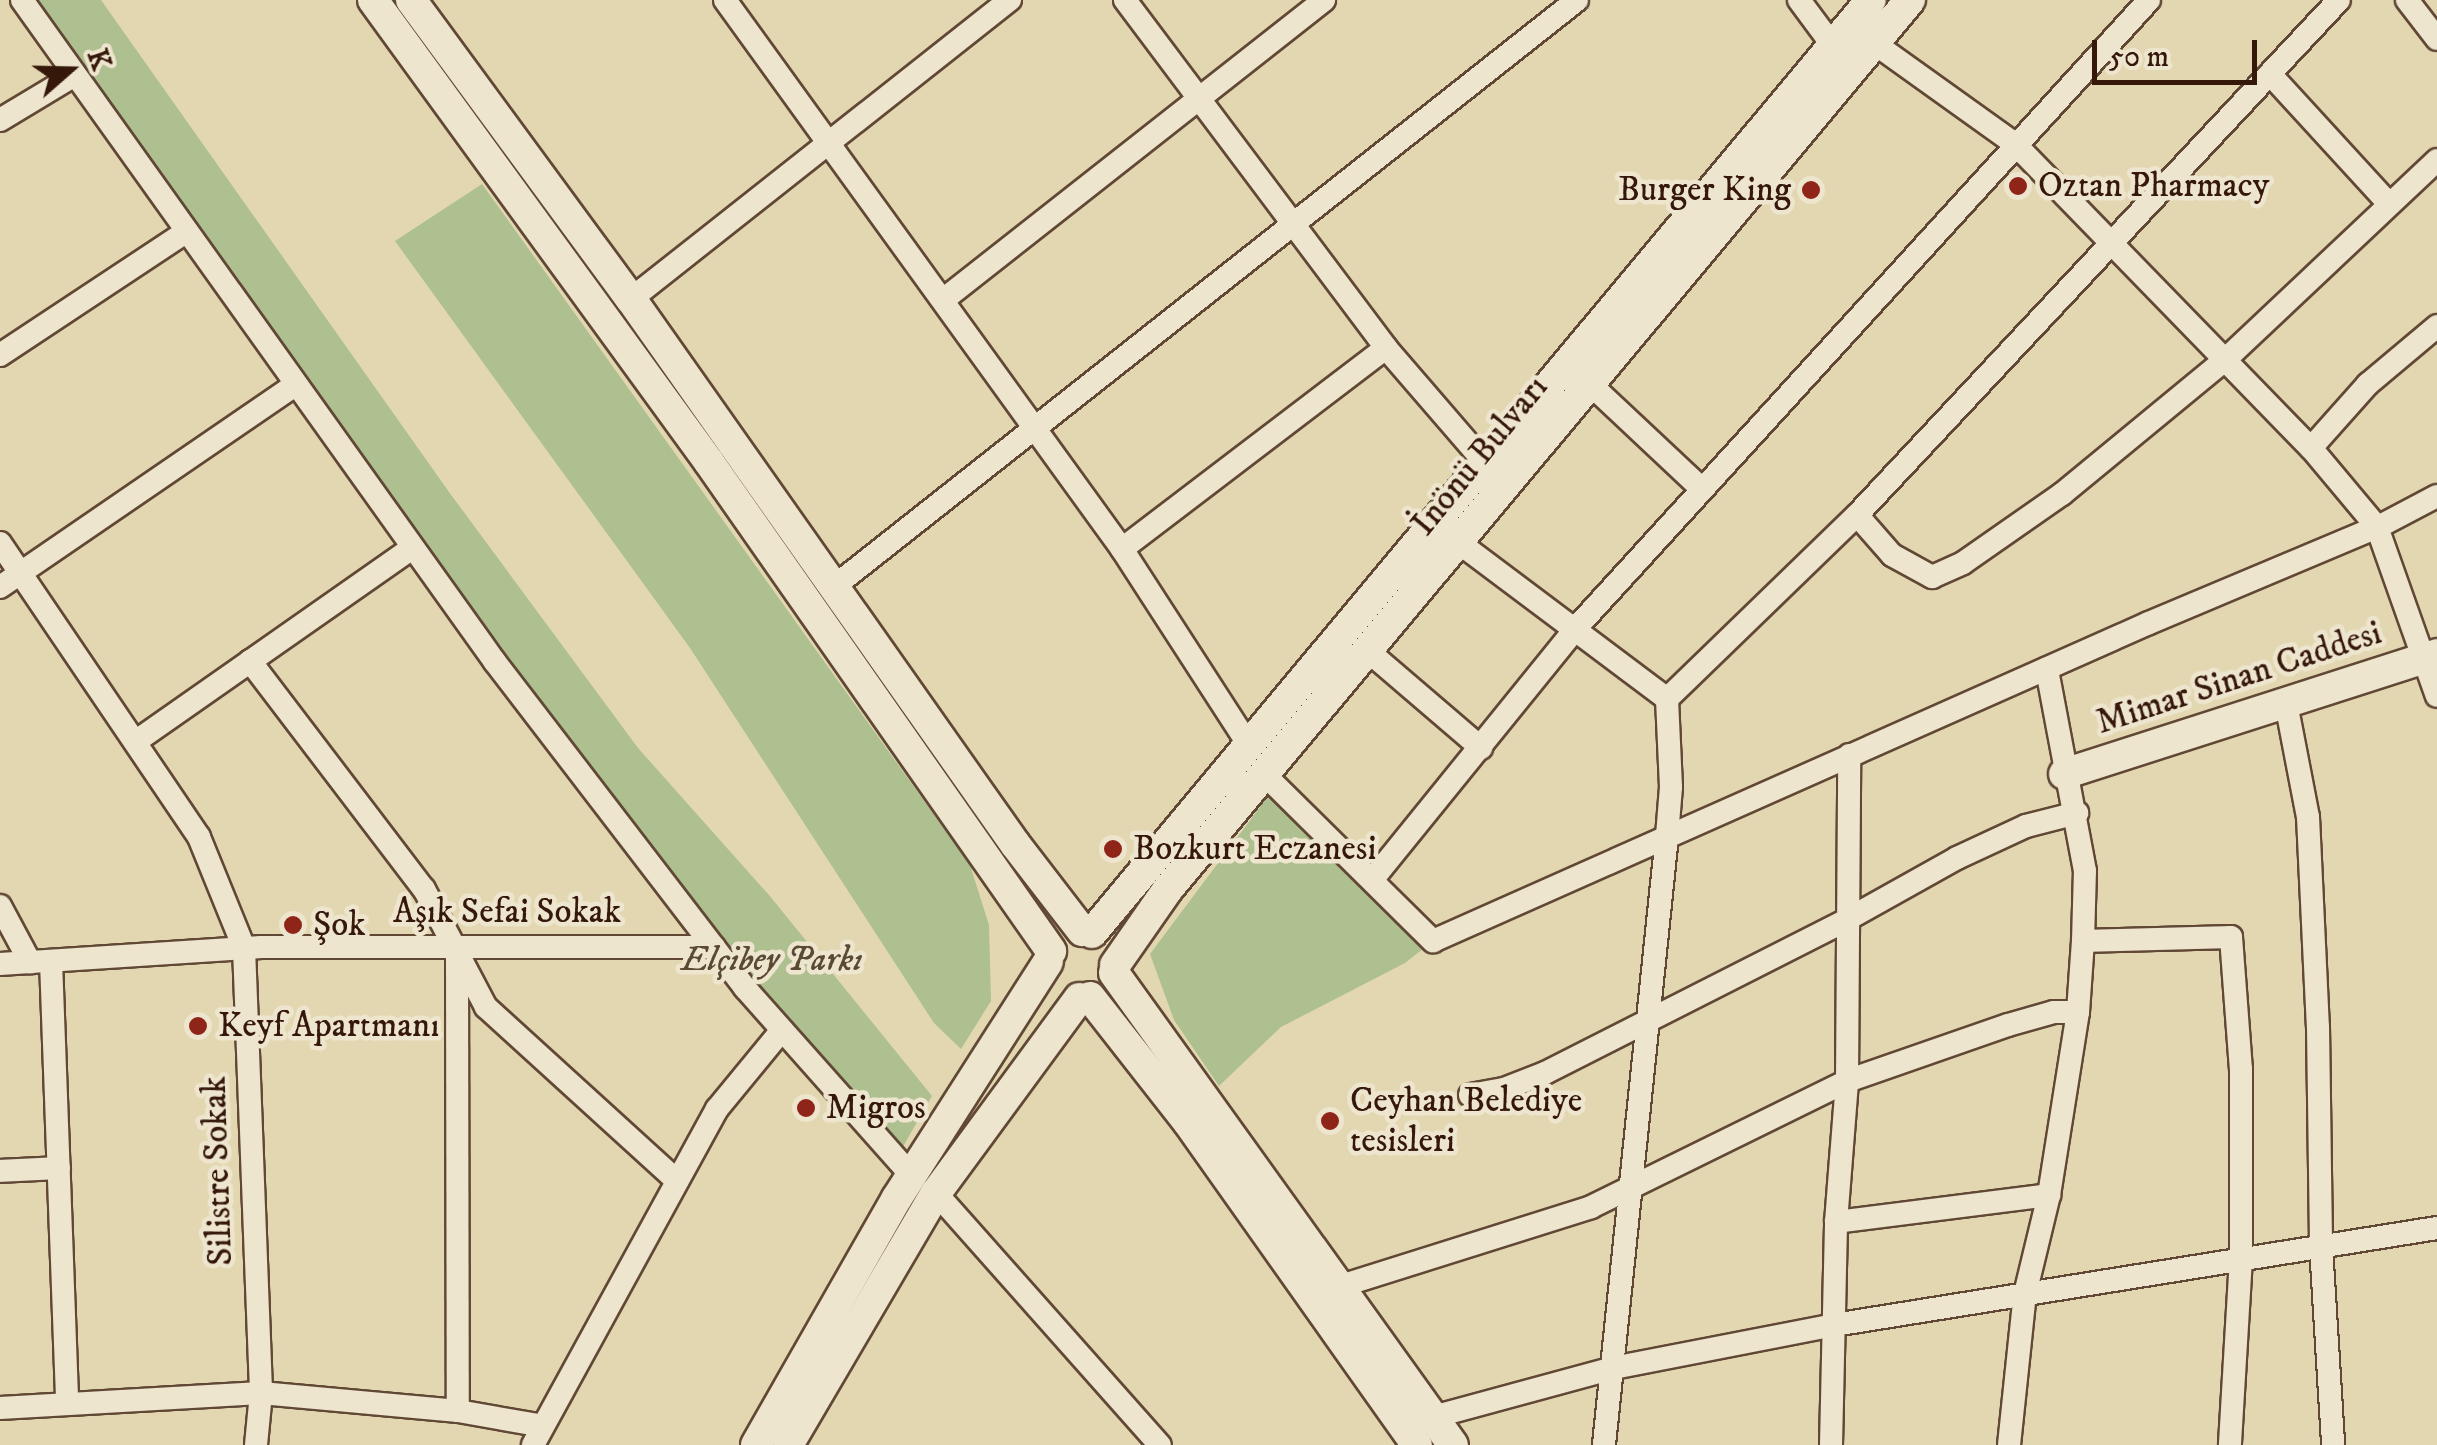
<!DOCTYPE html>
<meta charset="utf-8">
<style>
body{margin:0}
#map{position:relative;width:2437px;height:1445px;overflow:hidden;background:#e3d7b2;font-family:"IM FELL DW Pica",serif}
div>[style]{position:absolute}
.green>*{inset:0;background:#aebf90}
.roads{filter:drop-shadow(2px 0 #614835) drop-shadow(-2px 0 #614835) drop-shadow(0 2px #614835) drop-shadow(0 -2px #614835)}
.street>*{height:22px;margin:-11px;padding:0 11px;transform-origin:11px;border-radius:11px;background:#ede5cd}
.secondary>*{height:30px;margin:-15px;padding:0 15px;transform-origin:15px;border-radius:15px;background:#ede5cd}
.dots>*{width:28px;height:28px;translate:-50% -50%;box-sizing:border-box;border:5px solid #ede5cd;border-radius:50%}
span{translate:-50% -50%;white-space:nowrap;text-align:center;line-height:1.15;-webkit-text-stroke:9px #ede5cd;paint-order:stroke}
.poi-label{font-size:35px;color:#36180b}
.left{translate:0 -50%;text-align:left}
.right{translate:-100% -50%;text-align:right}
.street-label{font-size:35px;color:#36180b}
.park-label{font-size:35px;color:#5a4a33;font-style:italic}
.north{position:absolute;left:20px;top:20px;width:100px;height:100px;-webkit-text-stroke:8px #ede5cd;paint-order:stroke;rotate:70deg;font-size:28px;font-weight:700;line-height:40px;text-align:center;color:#36180b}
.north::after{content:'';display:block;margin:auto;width:35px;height:45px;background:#36180b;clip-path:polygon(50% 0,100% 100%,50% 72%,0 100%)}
.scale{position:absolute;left:2092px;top:40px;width:165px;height:45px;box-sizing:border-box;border:5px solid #36180b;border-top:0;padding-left:12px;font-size:30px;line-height:35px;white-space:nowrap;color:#36180b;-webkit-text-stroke:8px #ede5cd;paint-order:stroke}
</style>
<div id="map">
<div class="green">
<i style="clip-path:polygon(22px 0,101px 0,449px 492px,638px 748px,769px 895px,932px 1096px,901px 1150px,745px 988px)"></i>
<i style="clip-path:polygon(482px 184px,970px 865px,989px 925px,991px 1001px,961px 1049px,934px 1023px,690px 648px,395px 241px)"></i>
<i style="clip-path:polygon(1269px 795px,1433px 941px,1405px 963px,1281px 1027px,1219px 1086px,1174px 1020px,1150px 954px)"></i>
</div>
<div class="roads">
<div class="street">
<i style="left:22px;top:0;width:814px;rotate:54.45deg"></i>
<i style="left:495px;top:662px;width:411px;rotate:52.5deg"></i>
<i style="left:745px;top:988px;width:250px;rotate:48.4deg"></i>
<i style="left:725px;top:0;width:678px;rotate:54.13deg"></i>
<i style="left:1122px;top:549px;width:236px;rotate:57.1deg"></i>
<i style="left:1125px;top:0;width:435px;rotate:53.1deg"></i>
<i style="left:1386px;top:348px;width:153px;rotate:49.2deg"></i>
<i style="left:1799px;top:0;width:57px;rotate:53.5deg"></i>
<i style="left:2407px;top:0;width:49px;rotate:52.4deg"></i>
<i style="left:1874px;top:43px;width:173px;rotate:35.6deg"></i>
<i style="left:2015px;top:144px;width:424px;rotate:45.8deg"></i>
<i style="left:2311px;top:448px;width:103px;rotate:50.1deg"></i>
<i style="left:2377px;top:527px;width:179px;rotate:70.5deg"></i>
<i style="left:2270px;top:74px;width:175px;rotate:47.5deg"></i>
<i style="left:0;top:120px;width:87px;rotate:-31deg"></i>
<i style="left:631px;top:299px;width:483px;rotate:-38.3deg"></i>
<i style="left:943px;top:300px;width:485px;rotate:-38.2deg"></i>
<i style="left:0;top:355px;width:223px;rotate:-33.5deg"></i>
<i style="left:1589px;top:383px;width:155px;rotate:43.2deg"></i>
<i style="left:2311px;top:448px;width:86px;rotate:-48.3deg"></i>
<i style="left:2368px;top:384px;width:90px;rotate:-40deg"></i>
<i style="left:1857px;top:515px;width:53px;rotate:48.8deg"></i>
<i style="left:1892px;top:555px;width:46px;rotate:28.8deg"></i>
<i style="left:1932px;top:577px;width:34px;rotate:-24deg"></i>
<i style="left:1963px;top:563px;width:121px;rotate:-34.9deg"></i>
<i style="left:2062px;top:494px;width:212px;rotate:-39.5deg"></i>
<i style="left:2226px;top:359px;width:290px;rotate:-43.3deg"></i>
<i style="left:1458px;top:542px;width:261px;rotate:36.9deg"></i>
<i style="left:1667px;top:699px;width:88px;rotate:87.4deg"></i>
<i style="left:1671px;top:787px;width:49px;rotate:94.7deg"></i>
<i style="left:1667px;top:836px;width:612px;rotate:95.91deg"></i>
<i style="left:0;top:543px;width:355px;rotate:55.9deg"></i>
<i style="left:199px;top:837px;width:120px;rotate:67.9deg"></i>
<i style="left:244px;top:948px;width:445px;rotate:87.8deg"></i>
<i style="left:261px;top:1393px;width:52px;rotate:95.5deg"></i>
<i style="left:1122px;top:549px;width:332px;rotate:-37.3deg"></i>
<i style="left:836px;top:585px;width:944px;rotate:-38.29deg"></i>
<i style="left:0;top:587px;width:356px;rotate:-34.4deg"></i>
<i style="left:1368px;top:651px;width:149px;rotate:40.6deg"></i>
<i style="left:250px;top:661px;width:287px;rotate:52.7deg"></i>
<i style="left:424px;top:889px;width:133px;rotate:62.3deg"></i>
<i style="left:486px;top:1007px;width:258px;rotate:42.3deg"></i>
<i style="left:1667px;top:699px;width:264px;rotate:-44.1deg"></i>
<i style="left:1857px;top:515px;width:705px;rotate:-46.9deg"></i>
<i style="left:2286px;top:703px;width:116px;rotate:79.1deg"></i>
<i style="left:2308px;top:817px;width:210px;rotate:87.3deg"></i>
<i style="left:2318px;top:1027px;width:219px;rotate:89.2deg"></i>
<i style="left:2321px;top:1246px;width:199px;rotate:86.5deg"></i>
<i style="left:135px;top:742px;width:338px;rotate:-35deg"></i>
<i style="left:1264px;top:774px;width:238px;rotate:44.7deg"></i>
<i style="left:1433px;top:941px;width:783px;rotate:-23.95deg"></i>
<i style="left:2149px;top:623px;width:251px;rotate:-22.8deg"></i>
<i style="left:2380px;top:526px;width:64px;rotate:-27.8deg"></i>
<i style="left:1372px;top:880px;width:324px;rotate:-51deg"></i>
<i style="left:1576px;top:628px;width:850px;rotate:-47.62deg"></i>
<i style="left:0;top:906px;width:64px;rotate:61.8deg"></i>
<i style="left:2083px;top:941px;width:148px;rotate:-1.5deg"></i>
<i style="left:2231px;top:937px;width:132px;rotate:85.7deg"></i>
<i style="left:2241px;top:1069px;width:189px;rotate:90deg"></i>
<i style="left:2241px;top:1258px;width:187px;rotate:93.4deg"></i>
<i style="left:457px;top:956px;width:455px;rotate:89.9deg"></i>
<i style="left:51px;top:961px;width:440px;rotate:87.9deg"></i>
<i style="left:0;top:964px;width:262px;rotate:-3.7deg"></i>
<i style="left:261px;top:947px;width:453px"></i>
<i style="left:1470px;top:1095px;width:35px;rotate:-10deg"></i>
<i style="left:1504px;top:1089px;width:44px;rotate:-21.3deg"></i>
<i style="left:1545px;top:1073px;width:340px;rotate:-26.9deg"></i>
<i style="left:1848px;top:919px;width:125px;rotate:-29.2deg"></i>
<i style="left:1957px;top:858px;width:76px;rotate:-24.9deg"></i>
<i style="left:2026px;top:826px;width:53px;rotate:-14.3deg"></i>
<i style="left:0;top:1171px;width:59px;rotate:-2.9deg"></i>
<i style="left:936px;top:1193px;width:337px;rotate:48.4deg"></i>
<i style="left:1836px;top:1222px;width:215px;rotate:-7.2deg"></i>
<i style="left:1341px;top:1286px;width:262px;rotate:-17.5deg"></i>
<i style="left:1591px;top:1207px;width:285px;rotate:-26.2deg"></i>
<i style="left:1847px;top:1081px;width:170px;rotate:-19.2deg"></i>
<i style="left:2008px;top:1025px;width:48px;rotate:-15.8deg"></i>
<i style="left:2054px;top:1012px;width:24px"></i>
<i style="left:0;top:1408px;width:261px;rotate:-3.3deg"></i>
<i style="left:261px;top:1393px;width:198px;rotate:5.2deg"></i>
<i style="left:458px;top:1411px;width:86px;rotate:10deg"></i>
<i style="left:1433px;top:1417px;width:187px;rotate:-15.2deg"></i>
<i style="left:1613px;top:1368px;width:225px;rotate:-11deg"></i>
<i style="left:1834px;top:1325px;width:611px;rotate:-9.14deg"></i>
<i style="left:533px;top:1445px;width:383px;rotate:-61.3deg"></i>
<i style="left:717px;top:1109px;width:102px;rotate:-50.6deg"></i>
<i style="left:1831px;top:1445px;width:223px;rotate:-88.7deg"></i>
<i style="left:1836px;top:1222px;width:141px;rotate:-85.5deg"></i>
<i style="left:1847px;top:1081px;width:326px;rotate:-89.6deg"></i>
<i style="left:2009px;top:1445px;width:152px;rotate:-84deg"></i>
<i style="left:2025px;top:1294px;width:102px;rotate:-76.4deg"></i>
<i style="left:2049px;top:1195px;width:185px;rotate:-81deg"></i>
<i style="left:2078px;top:1012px;width:71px;rotate:-86deg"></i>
<i style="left:2083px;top:941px;width:70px;rotate:-88.4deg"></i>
<i style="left:2085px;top:871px;width:206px;rotate:-100.7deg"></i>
</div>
<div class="secondary">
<i style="left:373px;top:0;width:571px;rotate:53.97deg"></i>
<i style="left:709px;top:462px;width:597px;rotate:55.03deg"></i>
<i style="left:411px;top:0;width:371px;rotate:53.7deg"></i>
<i style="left:631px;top:299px;width:667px;rotate:54.83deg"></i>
<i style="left:1015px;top:844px;width:110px;rotate:52.4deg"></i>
<i style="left:2064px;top:774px;width:392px;rotate:-17.8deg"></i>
<i style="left:1092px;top:933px;width:1215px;rotate:-50.14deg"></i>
<i style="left:1115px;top:965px;width:93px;rotate:-55.1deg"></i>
<i style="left:1168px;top:889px;width:1158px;rotate:-50.15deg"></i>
<i style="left:1114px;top:973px;width:581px;rotate:54.31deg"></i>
<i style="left:1090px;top:997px;width:159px;rotate:51.9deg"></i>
<i style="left:1188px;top:1122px;width:396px;rotate:54.7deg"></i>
<i style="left:756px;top:1445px;width:284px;rotate:-60.3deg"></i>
<i style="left:897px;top:1198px;width:280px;rotate:-57.4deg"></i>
<i style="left:788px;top:1445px;width:292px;rotate:-59.6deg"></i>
<i style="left:936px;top:1193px;width:242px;rotate:-53.7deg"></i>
</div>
</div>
<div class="dots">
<i style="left:2018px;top:186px;background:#8f2418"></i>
<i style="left:1811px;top:190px;background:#8f2418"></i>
<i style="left:1113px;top:849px;background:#8f2418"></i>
<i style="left:293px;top:925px;background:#8f2418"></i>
<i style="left:198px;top:1026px;background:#8f2418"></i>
<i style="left:806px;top:1108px;background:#8f2418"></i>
<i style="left:1330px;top:1121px;background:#8f2418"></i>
</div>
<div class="poi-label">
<span class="left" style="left:2038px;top:186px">Oztan Pharmacy</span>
<span class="right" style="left:1791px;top:190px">Burger King</span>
<span class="left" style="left:1133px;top:849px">Bozkurt Eczanesi</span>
<span class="left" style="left:313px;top:925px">Şok</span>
<span class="left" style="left:218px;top:1026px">Keyf Apartmanı</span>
<span class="left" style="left:1350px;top:1121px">Ceyhan Belediye<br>tesisleri</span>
<span class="left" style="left:826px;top:1108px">Migros</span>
</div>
<div class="street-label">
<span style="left:1480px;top:456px;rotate:-51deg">İnönü Bulvarı</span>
<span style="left:2239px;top:678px;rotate:-18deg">Mimar Sinan Caddesi</span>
<span style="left:507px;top:912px">Aşık Sefai Sokak</span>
<span style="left:218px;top:1171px;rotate:-92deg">Silistre Sokak</span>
</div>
<div class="park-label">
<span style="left:772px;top:960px">Elçibey Parkı</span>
</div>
<div class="north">K</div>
<div class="scale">50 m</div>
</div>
